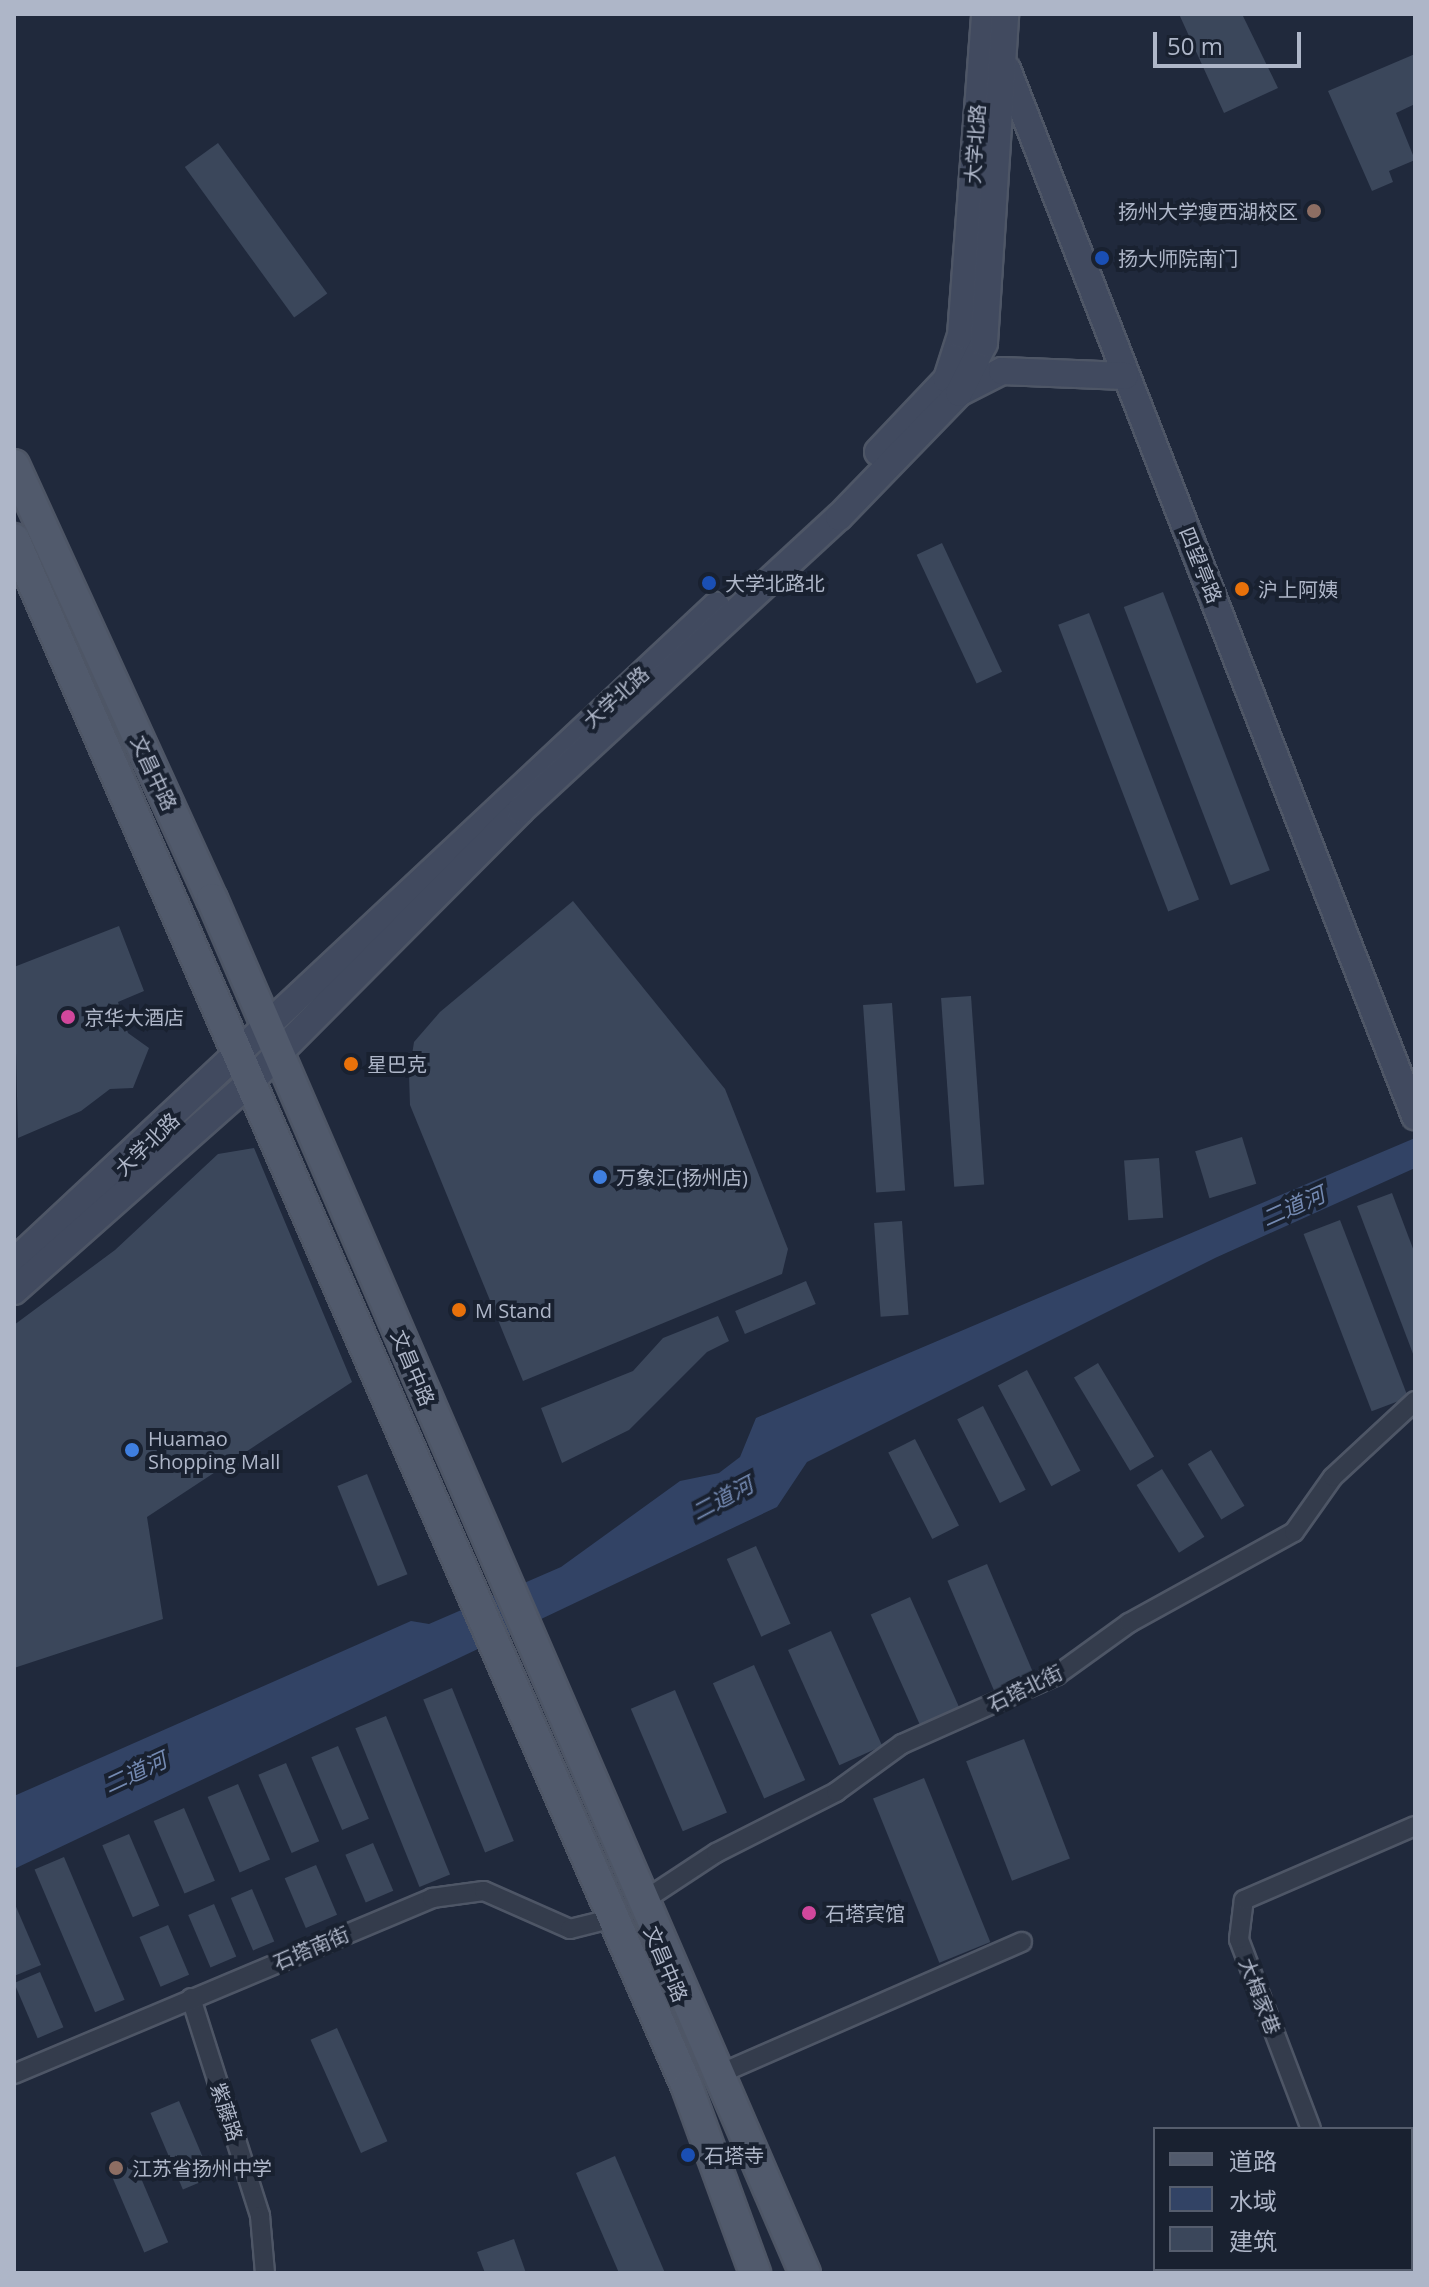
<!DOCTYPE html>
<meta charset="utf-8">
<style>
body{margin:0}
#map{position:relative;width:1429px;height:2287px;overflow:hidden;background:#20293c;font-family:"Open Sans","Noto Sans SC",sans-serif}
div>[style]{position:absolute}
.water>*{inset:0;background:#324365}
.building>*{inset:0;background:#3b475b;transform-origin:0 0}
.roads{filter:drop-shadow(2px 0 #4e5666) drop-shadow(-2px 0 #4e5666) drop-shadow(0 2px #4e5666) drop-shadow(0 -2px #4e5666)}
.street>*{height:18px;margin:-9px;padding:0 9px;transform-origin:9px;border-radius:9px;background:#343c4c}
.secondary>*{height:26px;margin:-13px;padding:0 13px;transform-origin:13px;border-radius:13px;background:#414a5f}
.primary>*{height:30px;margin:-15px;padding:0 15px;transform-origin:15px;border-radius:15px;background:#515a6c}
.dots>*{width:22px;height:22px;translate:-50% -50%;box-sizing:border-box;border:4px solid #192130;border-radius:50%}
span{translate:-50% -50%;white-space:nowrap;text-align:center;line-height:1.15;-webkit-text-stroke:8px #192130;paint-order:stroke}
.street-label{font-size:20px;color:#aeb6c8}
.poi-label{font-size:20px;color:#aeb6c8}
.right{translate:-100% -50%;text-align:right}
.left{translate:0 -50%;text-align:left}
.water-label{font-size:22px;color:#748ab2;font-style:italic}
.frame{position:absolute;inset:0;border:16px solid #aeb6c8;pointer-events:none}
.legend{position:absolute;left:1153px;top:2127px;width:260px;height:144px;box-sizing:border-box;background:#192130;border:2px solid #555d6d;margin:0;padding:10px 14px;list-style:none;font-size:24px;color:#aeb6c8}
.legend li{display:flex;align-items:center;gap:16px;height:40px}
.legend b{width:40px;border:2px solid #555d6d}
.scale{position:absolute;left:1153px;top:32px;width:148px;height:36px;box-sizing:border-box;border:4px solid #aeb6c8;border-top:0;padding-left:10px;font-size:24px;line-height:28px;white-space:nowrap;color:#aeb6c8;-webkit-text-stroke:6px #192130;paint-order:stroke}
</style>
<div id="map">
<div class="water">
<i style="clip-path:polygon(1415px 1138px,1415px 1168px,1215px 1258px,807px 1462px,777px 1507px,14px 1869px,14px 1796px,411px 1621px,429px 1624px,561px 1567px,680px 1481px,719px 1473px,740px 1457px,756px 1418px)"></i>
</div>
<div class="building">
<i style="clip-path:polygon(1179px 14px,1242px 14px,1278px 88px,1224px 113px)"></i>
<i style="clip-path:polygon(1415px 54px,1415px 104px,1396px 113px,1415px 160px,1389px 171px,1393px 182px,1372px 191px,1328px 91px)"></i>
<i style="left:218px;top:143px;width:186px;height:41px;rotate:54deg"></i>
<i style="left:942px;top:543px;width:142px;height:28px;rotate:65deg"></i>
<i style="left:1163px;top:592px;width:298px;height:42px;rotate:69deg"></i>
<i style="left:1089px;top:613px;width:307px;height:33px;rotate:69deg"></i>
<i style="clip-path:polygon(573px 901px,725px 1089px,788px 1249px,782px 1274px,523px 1381px,410px 1105px,409px 1074px,414px 1042px,440px 1012px)"></i>
<i style="clip-path:polygon(119px 926px,144px 991px,118px 1002px,128px 1033px,149px 1048px,133px 1088px,110px 1089px,81px 1111px,18px 1138px,14px 967px)"></i>
<i style="left:971px;top:996px;width:189px;height:30px;rotate:86deg"></i>
<i style="left:892px;top:1003px;width:188px;height:29px;rotate:86deg"></i>
<i style="left:1242px;top:1137px;width:49px;height:49px;rotate:73deg"></i>
<i style="clip-path:polygon(254px 1148px,352px 1382px,147px 1517px,163px 1619px,14px 1668px,14px 1325px,115px 1250px,218px 1154px)"></i>
<i style="left:1159px;top:1158px;width:60px;height:35px;rotate:86deg"></i>
<i style="clip-path:polygon(1392px 1193px,1415px 1254px,1415px 1359px,1357px 1206px)"></i>
<i style="left:1340px;top:1220px;width:190px;height:39px;rotate:69deg"></i>
<i style="left:902px;top:1221px;width:94px;height:28px;rotate:86deg"></i>
<i style="left:806px;top:1281px;width:25px;height:77px;rotate:67deg"></i>
<i style="clip-path:polygon(718px 1316px,729px 1341px,707px 1352px,629px 1430px,562px 1463px,541px 1408px,633px 1371px,663px 1338px)"></i>
<i style="left:1098px;top:1363px;width:109px;height:28px;rotate:59deg"></i>
<i style="left:1027px;top:1370px;width:114px;height:33px;rotate:62deg"></i>
<i style="left:983px;top:1406px;width:94px;height:29px;rotate:63deg"></i>
<i style="left:915px;top:1439px;width:97px;height:30px;rotate:63deg"></i>
<i style="left:1211px;top:1450px;width:65px;height:27px;rotate:59deg"></i>
<i style="left:1162px;top:1469px;width:80px;height:30px;rotate:58deg"></i>
<i style="left:367px;top:1474px;width:108px;height:32px;rotate:68deg"></i>
<i style="left:756px;top:1546px;width:85px;height:32px;rotate:66deg"></i>
<i style="left:987px;top:1564px;width:126px;height:43px;rotate:67deg"></i>
<i style="left:910px;top:1597px;width:126px;height:43px;rotate:66deg"></i>
<i style="left:831px;top:1631px;width:126px;height:47px;rotate:66deg"></i>
<i style="left:754px;top:1665px;width:126px;height:45px;rotate:66deg"></i>
<i style="left:452px;top:1688px;width:165px;height:31px;rotate:68deg"></i>
<i style="left:675px;top:1690px;width:133px;height:48px;rotate:67deg"></i>
<i style="left:386px;top:1716px;width:171px;height:33px;rotate:68deg"></i>
<i style="left:1024px;top:1739px;width:128px;height:62px;rotate:69deg"></i>
<i style="left:338px;top:1746px;width:79px;height:29px;rotate:67deg"></i>
<i style="left:286px;top:1763px;width:85px;height:30px;rotate:67deg"></i>
<i style="left:924px;top:1778px;width:177px;height:55px;rotate:68deg"></i>
<i style="left:238px;top:1784px;width:82px;height:33px;rotate:67deg"></i>
<i style="left:184px;top:1808px;width:79px;height:33px;rotate:67deg"></i>
<i style="left:129px;top:1834px;width:78px;height:29px;rotate:67deg"></i>
<i style="left:373px;top:1843px;width:52px;height:30px;rotate:67deg"></i>
<i style="left:64px;top:1857px;width:155px;height:32px;rotate:67deg"></i>
<i style="left:316px;top:1865px;width:54px;height:34px;rotate:67deg"></i>
<i style="left:252px;top:1889px;width:57px;height:23px;rotate:67deg"></i>
<i style="clip-path:polygon(14px 1902px,41px 1965px,14px 1976px)"></i>
<i style="left:214px;top:1904px;width:57px;height:28px;rotate:67deg"></i>
<i style="left:168px;top:1925px;width:54px;height:31px;rotate:67deg"></i>
<i style="left:40px;top:1972px;width:60px;height:28px;rotate:67deg"></i>
<i style="left:337px;top:2028px;width:124px;height:29px;rotate:66deg"></i>
<i style="left:179px;top:2101px;width:83px;height:31px;rotate:67deg"></i>
<i style="clip-path:polygon(615px 2156px,665px 2273px,619px 2273px,576px 2173px)"></i>
<i style="left:135px;top:2164px;width:85px;height:26px;rotate:67deg"></i>
<i style="clip-path:polygon(514px 2239px,526px 2273px,485px 2273px,477px 2252px)"></i>
</div>
<div class="roads">
<div class="street">
<i style="left:640px;top:1903px;width:91px;rotate:-33.3deg"></i>
<i style="left:716px;top:1853px;width:135px;rotate:-26.9deg"></i>
<i style="left:836px;top:1792px;width:82px;rotate:-36deg"></i>
<i style="left:902px;top:1744px;width:170px;rotate:-24deg"></i>
<i style="left:1057px;top:1675px;width:89px;rotate:-35.8deg"></i>
<i style="left:1129px;top:1623px;width:188px;rotate:-28.9deg"></i>
<i style="left:1294px;top:1532px;width:67px;rotate:-54.7deg"></i>
<i style="left:1333px;top:1477px;width:112px;rotate:-42.8deg"></i>
<i style="left:191px;top:1998px;width:229px;rotate:72.4deg"></i>
<i style="left:260px;top:2216px;width:57px;rotate:85deg"></i>
<i style="left:14px;top:2074px;width:454px;rotate:-22.8deg"></i>
<i style="left:432px;top:1898px;width:52px;rotate:-7.7deg"></i>
<i style="left:484px;top:1891px;width:94px;rotate:23.8deg"></i>
<i style="left:570px;top:1929px;width:45px;rotate:-14deg"></i>
<i style="left:715px;top:2076px;width:335px;rotate:-23.6deg"></i>
<i style="left:1311px;top:2129px;width:203px;rotate:-110.8deg"></i>
<i style="left:1239px;top:1939px;width:39px;rotate:-83deg"></i>
<i style="left:1244px;top:1900px;width:186px;rotate:-23.4deg"></i>
<i style="left:1364px;top:2269px;width:4px;rotate:63deg"></i>
</div>
<div class="secondary">
<i style="left:1007px;top:69px;width:1124px;rotate:68.71deg"></i>
<i style="left:959px;top:393px;width:48px;rotate:-27.1deg"></i>
<i style="left:1002px;top:371px;width:123px;rotate:2.3deg"></i>
<i style="left:878px;top:452px;width:100px;rotate:-46.6deg"></i>
<i style="left:947px;top:379px;width:46px;rotate:-72.3deg"></i>
<i style="left:961px;top:335px;width:322px;rotate:-85.7deg"></i>
<i style="left:14px;top:1262px;width:961px;rotate:-43.06deg"></i>
<i style="left:14px;top:1291px;width:315px;rotate:-41.5deg"></i>
<i style="left:250px;top:1082px;width:384px;rotate:-45.1deg"></i>
<i style="left:521px;top:810px;width:432px;rotate:-42.7deg"></i>
<i style="left:839px;top:517px;width:173px;rotate:-45.9deg"></i>
<i style="left:959px;top:393px;width:56px;rotate:-63.4deg"></i>
<i style="left:984px;top:343px;width:330px;rotate:-86.3deg"></i>
</div>
<div class="primary">
<i style="left:14px;top:465px;width:477px;rotate:65.5deg"></i>
<i style="left:212px;top:899px;width:1497px;rotate:66.66deg"></i>
<i style="left:14px;top:539px;width:1688px;rotate:66.5deg"></i>
<i style="left:687px;top:2087px;width:198px;rotate:69.9deg"></i>
</div>
</div>
<div class="dots">
<i style="left:1314px;top:211px;background:#8d6e63"></i>
<i style="left:1102px;top:258px;background:#1a4fb4"></i>
<i style="left:709px;top:583px;background:#1a4fb4"></i>
<i style="left:1242px;top:589px;background:#e8710a"></i>
<i style="left:68px;top:1017px;background:#d1479c"></i>
<i style="left:351px;top:1064px;background:#e8710a"></i>
<i style="left:600px;top:1177px;background:#3f7fe0"></i>
<i style="left:459px;top:1310px;background:#e8710a"></i>
<i style="left:132px;top:1450px;background:#3f7fe0"></i>
<i style="left:809px;top:1913px;background:#d1479c"></i>
<i style="left:688px;top:2155px;background:#1a4fb4"></i>
<i style="left:116px;top:2168px;background:#8d6e63"></i>
</div>
<div class="street-label">
<span style="left:975px;top:144px;rotate:-86deg">大学北路</span>
<span style="left:1201px;top:565px;rotate:68deg">四望亭路</span>
<span style="left:616px;top:697px;rotate:-42deg">大学北路</span>
<span style="left:154px;top:773px;rotate:65deg">文昌中路</span>
<span style="left:147px;top:1144px;rotate:-44deg">大学北路</span>
<span style="left:413px;top:1368px;rotate:67deg">文昌中路</span>
<span style="left:1025px;top:1688px;rotate:-26deg">石塔北街</span>
<span style="left:311px;top:1948px;rotate:-23deg">石塔南街</span>
<span style="left:666px;top:1964px;rotate:67deg">文昌中路</span>
<span style="left:1260px;top:1996px;rotate:69deg">大梅家巷</span>
<span style="left:227px;top:2112px;rotate:72deg">紫藤路</span>
</div>
<div class="poi-label">
<span class="right" style="left:1298px;top:211px">扬州大学瘦西湖校区</span>
<span class="left" style="left:1118px;top:258px">扬大师院南门</span>
<span class="left" style="left:725px;top:583px">大学北路北</span>
<span class="left" style="left:1258px;top:589px">沪上阿姨</span>
<span class="left" style="left:84px;top:1017px">京华大酒店</span>
<span class="left" style="left:367px;top:1064px">星巴克</span>
<span class="left" style="left:616px;top:1177px">万象汇(扬州店)</span>
<span class="left" style="left:475px;top:1310px">M Stand</span>
<span class="left" style="left:148px;top:1450px">Huamao<br>Shopping Mall</span>
<span class="left" style="left:825px;top:1913px">石塔宾馆</span>
<span class="left" style="left:704px;top:2155px">石塔寺</span>
<span class="left" style="left:132px;top:2168px">江苏省扬州中学</span>
</div>
<div class="water-label">
<span style="left:1293px;top:1206px;rotate:-24deg">二道河</span>
<span style="left:722px;top:1498px;rotate:-28deg">二道河</span>
<span style="left:135px;top:1772px;rotate:-25deg">二道河</span>
</div>
<div class="frame"></div>
<ul class="legend">
<li><b style="height:10px;background:#515a6c"></b>道路</li>
<li><b style="height:22px;background:#324365"></b>水域</li>
<li><b style="height:22px;background:#3b475b"></b>建筑</li>
</ul>
<div class="scale">50 m</div>
</div>
